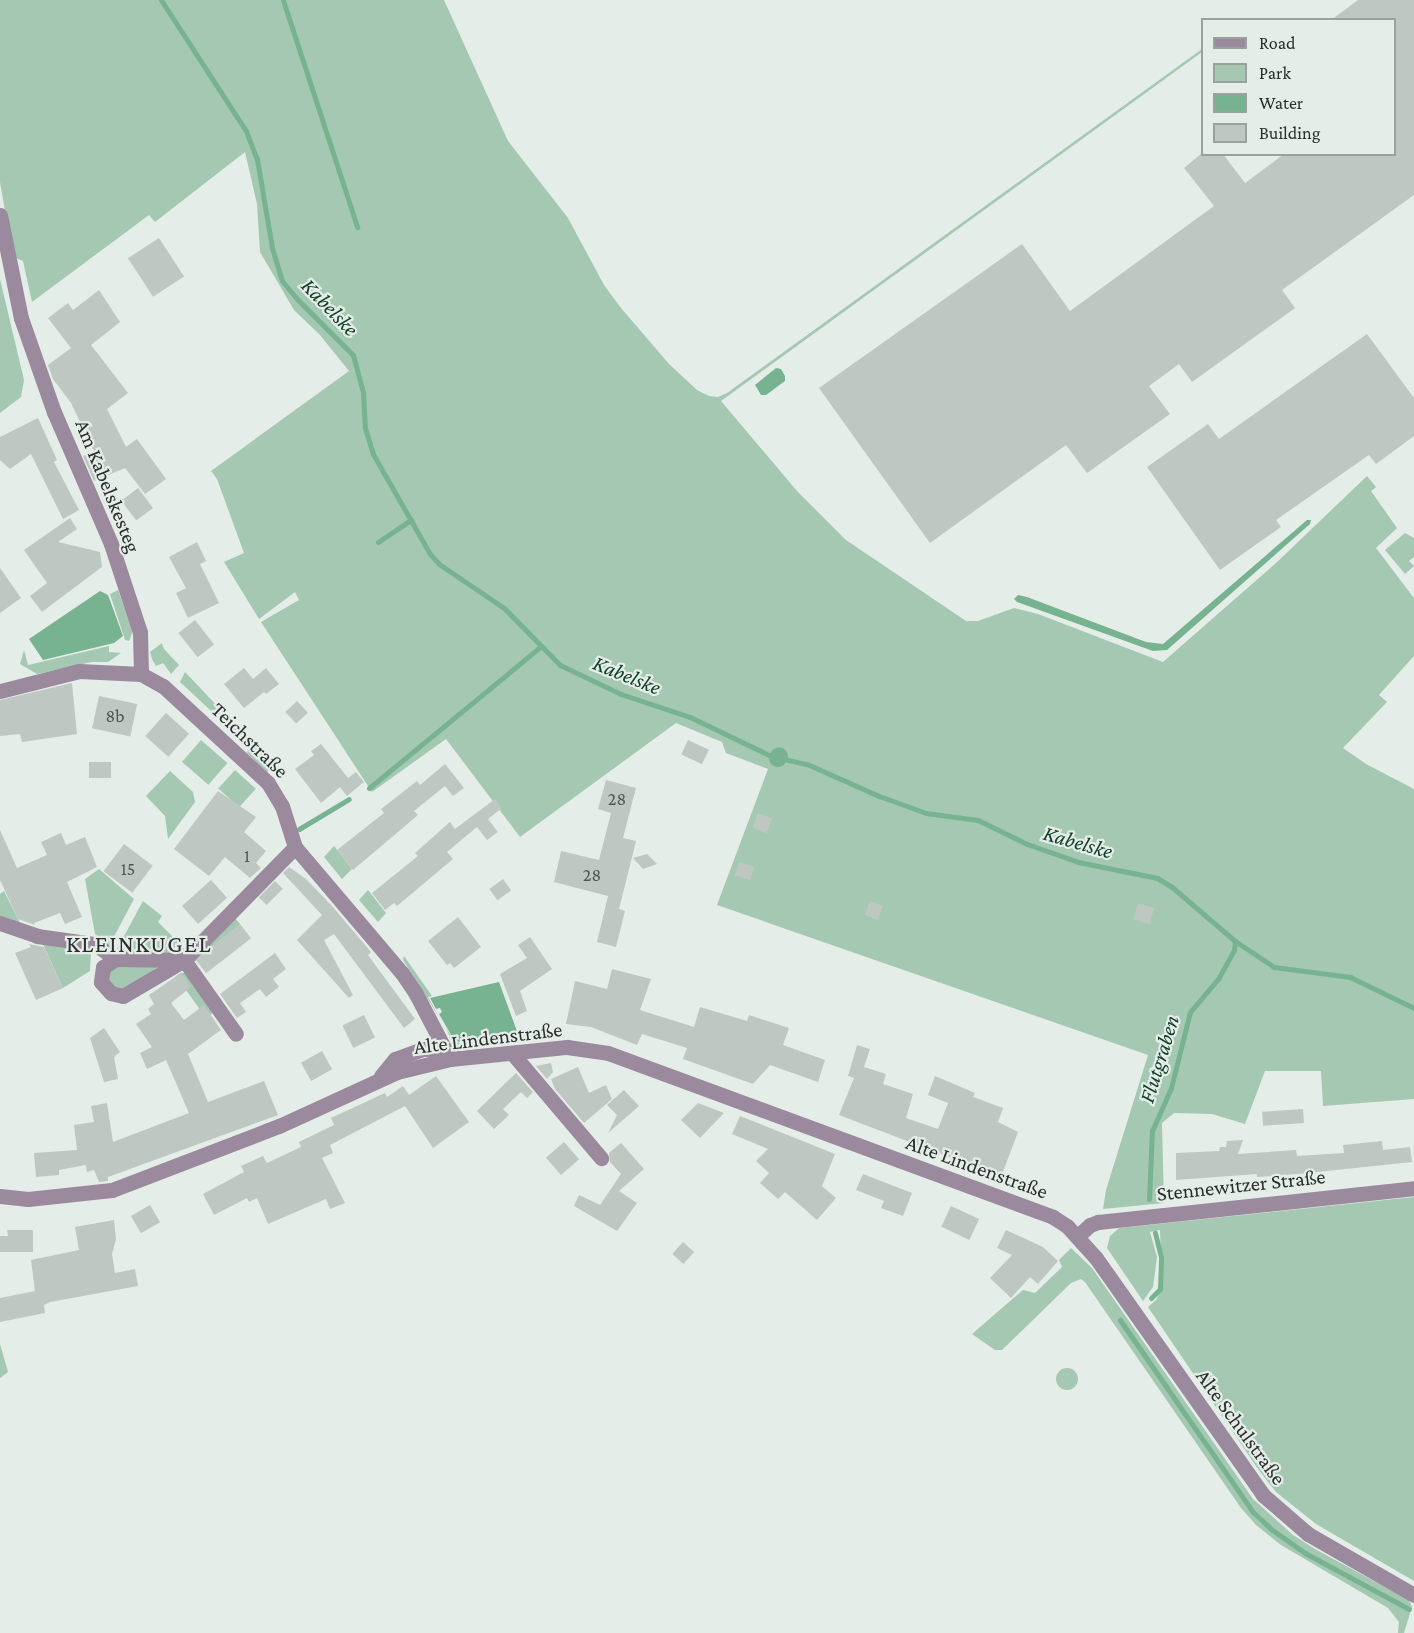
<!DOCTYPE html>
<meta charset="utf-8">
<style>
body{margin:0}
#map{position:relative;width:1414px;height:1633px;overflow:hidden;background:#e5ede8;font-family:"Crimson Pro",serif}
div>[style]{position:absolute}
.green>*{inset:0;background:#a4c8b2;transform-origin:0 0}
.round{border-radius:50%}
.water>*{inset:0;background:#78b391}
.stream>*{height:5px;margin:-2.5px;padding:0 2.5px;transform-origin:2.5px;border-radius:2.5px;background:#78b391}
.canal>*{height:18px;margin:-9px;padding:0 9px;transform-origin:9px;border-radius:9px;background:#78b391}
.building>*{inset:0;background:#bfc7c2;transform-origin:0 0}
.minor>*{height:15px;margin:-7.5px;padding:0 7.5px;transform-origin:7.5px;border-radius:7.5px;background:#9b899d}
span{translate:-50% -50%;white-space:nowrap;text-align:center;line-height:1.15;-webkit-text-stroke:4.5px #e5ede8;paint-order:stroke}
.number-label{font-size:18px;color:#505452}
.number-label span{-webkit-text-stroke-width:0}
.street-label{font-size:21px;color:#2b2e2c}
.water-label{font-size:22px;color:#0f3f28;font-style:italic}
.quarter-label{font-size:24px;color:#2b2e2c;letter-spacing:1.5px}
.legend{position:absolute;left:1201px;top:18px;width:195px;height:138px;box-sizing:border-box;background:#e5ede8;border:2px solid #9ba19d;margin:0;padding:8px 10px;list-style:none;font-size:18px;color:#2b2e2c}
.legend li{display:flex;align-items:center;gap:12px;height:30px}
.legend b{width:30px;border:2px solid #9ba19d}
</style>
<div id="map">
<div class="green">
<i style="clip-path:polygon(0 0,444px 0,508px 141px,568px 218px,604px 285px,621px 308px,669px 364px,697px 390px,709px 396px,718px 397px,727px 393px,1202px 49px,1202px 52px,721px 401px,797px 491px,846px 540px,966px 621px,978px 621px,1014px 608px,1038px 614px,1163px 662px,1276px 563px,1367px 476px,1376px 487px,1371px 491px,1397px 528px,1376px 548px,1414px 598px,1414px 656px,1379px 695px,1387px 702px,1343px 748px,1366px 764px,1414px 789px,1414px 1099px,1323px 1106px,1321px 1071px,1265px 1071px,1245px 1124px,1212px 1114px,1174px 1113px,1162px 1123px,1164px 1203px,1103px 1209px,1106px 1190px,1148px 1055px,717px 905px,768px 769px,726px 753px,722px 742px,676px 723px,520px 837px,446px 739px,372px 792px,261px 622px,299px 600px,295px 592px,259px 619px,224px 562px,244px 553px,217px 479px,211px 471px,349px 371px,320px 335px,294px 310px,260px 252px,257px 204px,245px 152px,155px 222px,149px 215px,32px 302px,23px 261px,13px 257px,0 182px)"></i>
<i style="clip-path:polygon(0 279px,24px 380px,21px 397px,0 413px)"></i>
<i style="clip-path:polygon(1405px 533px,1414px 538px,1414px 557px,1409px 561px,1414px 566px,1405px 574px,1385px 550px)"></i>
<i style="clip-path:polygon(118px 590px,133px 631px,129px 641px,125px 640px,110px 594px)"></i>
<i style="clip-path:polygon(162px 643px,164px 649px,179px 665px,171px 674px,163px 663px,156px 666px,152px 659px,150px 652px)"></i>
<i style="clip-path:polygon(109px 646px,109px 652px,121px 653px,108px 662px,92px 662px,37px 674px,20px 664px,24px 650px,28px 665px)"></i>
<i style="clip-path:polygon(185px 672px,242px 732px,240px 734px,236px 734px,180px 682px)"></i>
<i style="left:201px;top:740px;width:35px;height:29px;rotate:41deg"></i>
<i style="clip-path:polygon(251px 742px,273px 765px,267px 772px,247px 753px)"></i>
<i style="left:235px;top:770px;width:28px;height:25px;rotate:42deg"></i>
<i style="clip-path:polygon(170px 771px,193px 792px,195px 802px,168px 839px,165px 816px,146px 796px)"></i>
<i style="clip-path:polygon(334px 846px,352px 869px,342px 879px,324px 857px)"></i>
<i style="clip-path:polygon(99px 869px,134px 899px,109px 946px,95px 934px,85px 879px)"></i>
<i style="clip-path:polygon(368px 890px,386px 913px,378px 922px,359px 900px)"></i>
<i style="clip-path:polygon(4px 891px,22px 927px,0 917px,0 894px)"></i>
<i style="clip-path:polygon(143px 901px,162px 916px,158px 922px,185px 949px,184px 953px,120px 954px,116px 951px)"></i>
<i style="clip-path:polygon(235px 918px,240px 924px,193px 963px,196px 958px)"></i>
<i style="clip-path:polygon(42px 942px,80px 943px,91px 953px,90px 971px,63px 988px)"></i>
<i style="clip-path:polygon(404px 956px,432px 996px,428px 997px,439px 1017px,403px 960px)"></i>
<i style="clip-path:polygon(112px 966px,159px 966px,126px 991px,110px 987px,107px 971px)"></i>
<i style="clip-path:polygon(181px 973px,185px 973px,214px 1012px,206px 1018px,176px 976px)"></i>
<i style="clip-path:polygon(446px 1028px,454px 1040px,460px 1043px,519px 1035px,520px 1040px,484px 1045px,483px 1041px,478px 1042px,478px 1046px,463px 1048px,454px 1045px)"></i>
<i style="clip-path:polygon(1414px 1197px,1414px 1581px,1316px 1524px,1276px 1492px,1258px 1469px,1148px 1307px,1156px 1300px,1162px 1288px,1160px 1230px,1150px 1232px,1157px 1257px,1153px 1287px,1143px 1301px,1107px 1248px,1110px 1236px,1119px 1228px)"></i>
<i style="clip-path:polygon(1071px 1248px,1092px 1268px,1253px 1499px,1293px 1535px,1315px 1549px,1409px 1600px,1412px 1607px,1404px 1633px,1398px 1633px,1399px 1622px,1388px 1608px,1281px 1545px,1256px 1525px,1241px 1508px,1085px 1282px,1081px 1279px,1071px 1283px,1002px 1350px,995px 1350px,972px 1334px,1023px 1290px,1035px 1293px,1062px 1267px,1059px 1260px)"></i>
<i style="clip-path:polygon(0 1344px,8px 1372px,0 1378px)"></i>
<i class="round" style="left:1056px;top:1368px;width:22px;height:22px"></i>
</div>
<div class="water">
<i style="clip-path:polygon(776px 368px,781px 369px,785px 376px,785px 381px,766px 395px,761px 395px,755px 385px)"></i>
<i style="clip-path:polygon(1307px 520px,1311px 520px,1310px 524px,1167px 650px,1153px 651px,1017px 602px,1014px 599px,1018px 595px,1027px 597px,1146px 642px,1163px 644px)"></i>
<i style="clip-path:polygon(100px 591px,108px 595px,123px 636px,114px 643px,43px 660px,29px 639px)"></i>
<i style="clip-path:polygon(499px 982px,518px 1034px,460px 1042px,454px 1040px,439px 1014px,442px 1012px,440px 1008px,436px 1009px,430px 998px)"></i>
</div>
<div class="stream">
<i style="left:161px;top:0;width:156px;rotate:57deg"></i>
<i style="left:246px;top:131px;width:30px;rotate:69deg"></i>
<i style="left:257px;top:159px;width:90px;rotate:80.4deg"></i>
<i style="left:272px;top:248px;width:34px;rotate:73deg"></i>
<i style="left:282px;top:281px;width:23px;rotate:50deg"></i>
<i style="left:297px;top:299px;width:79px;rotate:45deg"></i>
<i style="left:353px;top:355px;width:38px;rotate:75deg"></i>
<i style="left:363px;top:392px;width:36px;rotate:87deg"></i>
<i style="left:365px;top:428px;width:27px;rotate:73deg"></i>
<i style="left:373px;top:454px;width:115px;rotate:60.3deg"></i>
<i style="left:430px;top:554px;width:13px;rotate:48deg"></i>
<i style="left:439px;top:564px;width:78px;rotate:34.1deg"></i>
<i style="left:504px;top:608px;width:80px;rotate:45.5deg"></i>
<i style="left:560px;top:665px;width:68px;rotate:25.4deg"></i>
<i style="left:621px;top:694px;width:73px;rotate:18.4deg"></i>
<i style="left:690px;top:717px;width:90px;rotate:25.7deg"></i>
<i style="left:771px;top:756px;width:37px;rotate:13deg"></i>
<i style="left:807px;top:764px;width:79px;rotate:24deg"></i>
<i style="left:879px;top:796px;width:50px;rotate:19.9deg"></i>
<i style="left:926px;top:813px;width:52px;rotate:7.7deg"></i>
<i style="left:978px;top:820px;width:55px;rotate:26.1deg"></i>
<i style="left:1027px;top:844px;width:54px;rotate:19.4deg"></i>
<i style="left:1078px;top:862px;width:81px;rotate:11.4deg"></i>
<i style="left:1157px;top:878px;width:17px;rotate:31deg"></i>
<i style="left:1172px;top:887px;width:83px;rotate:40.6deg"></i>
<i style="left:1235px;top:941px;width:47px;rotate:33.7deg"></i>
<i style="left:1274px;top:967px;width:77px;rotate:7.5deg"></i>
<i style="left:1350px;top:977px;width:71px;rotate:25.8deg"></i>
<i style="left:283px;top:0;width:239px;rotate:71.9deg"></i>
<i style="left:378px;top:542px;width:40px;rotate:-34deg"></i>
<i style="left:369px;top:788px;width:223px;rotate:-39.5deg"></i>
<i style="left:299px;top:829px;width:58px;rotate:-31deg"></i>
<i style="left:1149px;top:1199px;width:68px;rotate:-87.5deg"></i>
<i style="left:1152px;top:1131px;width:47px;rotate:-66.2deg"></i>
<i style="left:1171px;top:1088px;width:78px;rotate:-76deg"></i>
<i style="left:1190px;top:1012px;width:43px;rotate:-49.7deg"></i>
<i style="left:1218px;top:979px;width:33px;rotate:-61deg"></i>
<i style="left:1234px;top:950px;width:9px;rotate:-84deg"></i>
<i style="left:1151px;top:1298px;width:13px;rotate:-45deg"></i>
<i style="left:1160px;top:1289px;width:32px;rotate:-88deg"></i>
<i style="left:1161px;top:1257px;width:25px;rotate:-104deg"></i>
<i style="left:1120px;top:1320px;width:234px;rotate:55.3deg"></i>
<i style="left:1253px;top:1512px;width:25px;rotate:43deg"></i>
<i style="left:1271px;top:1529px;width:42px;rotate:35.2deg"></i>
<i style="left:1305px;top:1553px;width:118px;rotate:28.3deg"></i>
</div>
<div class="canal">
<i style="left:778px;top:758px;width:2px;rotate:-63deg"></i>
</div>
<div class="building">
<i style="clip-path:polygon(1358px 0,1414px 0,1414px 195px,1282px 290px,1295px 308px,1192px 382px,1179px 364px,1149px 386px,1170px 414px,1087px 473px,1066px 445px,930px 543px,819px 388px,1022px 244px,1070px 311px,1214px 206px,1184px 168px,1201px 154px,1223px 154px,1245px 183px,1284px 154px,1395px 154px,1395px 20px,1331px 20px)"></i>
<i style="left:159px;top:238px;width:46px;height:37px;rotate:57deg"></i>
<i style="clip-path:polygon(99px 290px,120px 322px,91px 345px,128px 393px,107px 409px,126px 447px,137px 439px,166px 479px,145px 494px,125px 468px,94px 481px,83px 456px,94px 451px,71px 403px,53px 379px,48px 365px,71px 348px,48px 318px,68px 303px,73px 310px)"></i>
<i style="clip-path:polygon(1367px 334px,1414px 398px,1414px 436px,1376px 464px,1369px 455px,1276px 520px,1281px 527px,1220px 570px,1147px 467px,1208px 424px,1219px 439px)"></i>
<i style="clip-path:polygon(38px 418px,57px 460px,54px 462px,79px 510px,63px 519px,31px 454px,10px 469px,0 460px,0 437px)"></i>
<i style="left:138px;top:488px;width:25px;height:21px;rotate:53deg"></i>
<i style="clip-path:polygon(70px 518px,77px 529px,58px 542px,100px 552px,102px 567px,42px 612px,30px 596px,47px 583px,24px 550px)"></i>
<i style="clip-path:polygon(197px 542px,206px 561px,200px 564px,219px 603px,188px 618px,176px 593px,186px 588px,169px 557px)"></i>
<i style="clip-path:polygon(0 568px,21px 598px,0 613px)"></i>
<i style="left:195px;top:620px;width:31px;height:21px;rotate:52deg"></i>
<i style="clip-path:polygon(244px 668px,253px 679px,266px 668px,279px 684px,266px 694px,264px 692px,244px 708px,224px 684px)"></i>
<i style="clip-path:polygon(72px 683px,77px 734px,22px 742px,20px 734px,0 736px,0 700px)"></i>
<i style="left:99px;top:696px;width:39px;height:33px;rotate:12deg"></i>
<i style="left:297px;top:701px;width:16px;height:16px;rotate:47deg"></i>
<i style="left:166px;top:713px;width:31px;height:31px;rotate:42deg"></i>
<i style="left:688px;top:740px;width:23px;height:16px;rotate:25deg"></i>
<i style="clip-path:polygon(321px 744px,348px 778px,356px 772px,364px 782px,347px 796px,340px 787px,321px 803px,295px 769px,314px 755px,311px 751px)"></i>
<i style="left:89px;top:762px;width:22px;height:16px"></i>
<i style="clip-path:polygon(445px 764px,464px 788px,453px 796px,445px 786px,414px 811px,418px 815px,353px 870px,337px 850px,384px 813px,381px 809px,417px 781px,420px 785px)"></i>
<i style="clip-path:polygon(606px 780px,636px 788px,623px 838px,636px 841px,619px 909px,625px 911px,616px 947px,597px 942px,608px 896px,554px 882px,561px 851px,599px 860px,611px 813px,598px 809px)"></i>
<i style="clip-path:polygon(218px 791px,256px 817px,244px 832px,266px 851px,256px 863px,261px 868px,250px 878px,225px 857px,209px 876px,174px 849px)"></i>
<i style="clip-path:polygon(495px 799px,502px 808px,488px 819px,498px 832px,487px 840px,477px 827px,447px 852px,453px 859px,397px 906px,394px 903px,385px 910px,372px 893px,418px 856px,415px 853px,450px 822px,455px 829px)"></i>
<i style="left:758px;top:813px;width:15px;height:16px;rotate:20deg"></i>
<i style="clip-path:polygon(0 830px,17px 868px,47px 855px,41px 842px,61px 833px,66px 845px,85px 837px,97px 867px,67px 882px,82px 917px,65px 924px,60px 913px,34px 923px,35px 925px,18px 919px,0 880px)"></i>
<i style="left:124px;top:844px;width:36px;height:34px;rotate:37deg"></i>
<i style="clip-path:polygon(647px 854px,657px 864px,643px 869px,633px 858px)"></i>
<i style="left:739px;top:862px;width:16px;height:14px;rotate:18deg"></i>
<i style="clip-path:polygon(289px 867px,306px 879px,332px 906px,371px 952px,368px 955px,415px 1019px,404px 1028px,334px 934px,324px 940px,353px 995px,349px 998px,297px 940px,322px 915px,283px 873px)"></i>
<i style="left:503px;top:879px;width:14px;height:17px;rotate:54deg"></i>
<i style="left:211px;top:880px;width:24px;height:39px;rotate:48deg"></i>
<i style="left:275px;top:881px;width:11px;height:23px;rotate:45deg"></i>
<i style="left:870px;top:901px;width:14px;height:15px;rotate:21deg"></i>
<i style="left:1138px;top:903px;width:17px;height:17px;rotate:17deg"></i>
<i style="clip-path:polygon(458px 917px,481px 947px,454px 968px,450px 963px,447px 965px,428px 941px)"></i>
<i style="left:240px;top:924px;width:18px;height:57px;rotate:52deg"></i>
<i style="clip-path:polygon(530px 937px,552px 969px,520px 991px,527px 1011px,516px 1016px,500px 974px,527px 958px,518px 945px)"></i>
<i style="clip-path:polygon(29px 944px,44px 947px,63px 988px,36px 1000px,15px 953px,31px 947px)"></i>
<i style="clip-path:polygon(275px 953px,286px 969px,273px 979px,279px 987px,266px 997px,260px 989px,240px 1003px,246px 1012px,237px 1018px,220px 994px)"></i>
<i style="clip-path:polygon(612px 969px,651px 979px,640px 1010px,694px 1027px,700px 1007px,747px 1021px,749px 1015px,789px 1028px,783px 1045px,825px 1060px,818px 1082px,770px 1065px,753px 1084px,683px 1059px,687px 1048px,642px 1034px,637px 1045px,591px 1027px,566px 1024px,575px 981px,607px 989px)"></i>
<i style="clip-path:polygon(181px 973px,191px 987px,171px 1003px,184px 1020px,204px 1005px,221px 1030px,188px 1054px,208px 1102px,264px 1081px,278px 1115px,108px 1177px,108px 1181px,99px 1182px,94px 1170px,87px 1172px,86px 1165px,59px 1170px,59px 1175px,36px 1177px,34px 1153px,77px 1150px,74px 1125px,94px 1122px,91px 1106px,107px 1103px,113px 1142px,189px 1113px,166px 1060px,147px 1069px,140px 1053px,152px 1047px,136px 1024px,151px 1014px,148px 1009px,154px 1004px,149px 995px)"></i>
<i style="left:364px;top:1015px;width:25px;height:24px;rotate:64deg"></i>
<i style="clip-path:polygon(104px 1028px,120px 1052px,114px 1057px,118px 1079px,104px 1082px,90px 1038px)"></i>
<i style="clip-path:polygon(857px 1045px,870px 1049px,864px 1067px,886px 1074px,883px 1084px,913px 1094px,906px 1118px,938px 1129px,948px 1103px,928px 1095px,935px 1076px,975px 1093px,973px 1097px,1003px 1108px,998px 1122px,1018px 1132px,1001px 1177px,839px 1115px,854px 1078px,848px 1076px)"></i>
<i style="left:322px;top:1051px;width:21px;height:24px;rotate:61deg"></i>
<i style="clip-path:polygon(551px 1063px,553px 1072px,547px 1079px,536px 1066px)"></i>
<i style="clip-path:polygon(578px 1067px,589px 1093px,606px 1085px,612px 1099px,584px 1123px,555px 1089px,551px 1079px)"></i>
<i style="clip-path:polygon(516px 1073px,533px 1092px,527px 1098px,521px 1092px,503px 1109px,509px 1115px,494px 1129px,477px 1111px)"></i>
<i style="clip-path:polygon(436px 1076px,469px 1122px,433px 1148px,405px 1106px,330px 1145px,333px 1153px,322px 1158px,345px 1203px,330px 1209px,326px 1199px,268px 1224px,257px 1198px,249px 1202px,247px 1198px,214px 1215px,203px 1194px,244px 1172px,241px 1166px,263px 1156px,267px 1163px,301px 1147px,299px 1142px,334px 1125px,331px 1118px,385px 1093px,387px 1097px,403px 1086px,409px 1095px)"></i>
<i style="clip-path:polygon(624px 1090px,639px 1106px,608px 1133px,617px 1115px,607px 1105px)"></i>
<i style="clip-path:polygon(698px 1103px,724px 1113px,700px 1138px,681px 1120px)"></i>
<i style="left:1303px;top:1109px;width:14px;height:41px;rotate:86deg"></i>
<i style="clip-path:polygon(740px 1116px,835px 1154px,822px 1186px,836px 1198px,817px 1220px,785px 1192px,778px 1199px,760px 1183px,769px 1173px,756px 1161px,768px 1149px,732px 1134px)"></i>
<i style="clip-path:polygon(1243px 1140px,1238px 1154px,1296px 1150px,1297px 1156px,1344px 1153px,1343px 1145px,1382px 1141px,1383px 1150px,1410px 1147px,1412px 1162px,1298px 1174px,1257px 1177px,1257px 1174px,1176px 1180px,1176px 1153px,1219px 1151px,1220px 1147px,1226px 1147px,1227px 1141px)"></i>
<i style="left:564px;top:1142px;width:23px;height:24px;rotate:49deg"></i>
<i style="clip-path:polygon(621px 1143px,644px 1169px,619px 1191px,637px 1203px,617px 1231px,574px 1206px,579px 1195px,600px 1205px,621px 1174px,610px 1162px,609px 1153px)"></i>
<i style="clip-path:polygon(863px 1174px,912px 1193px,903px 1216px,881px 1208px,884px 1201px,856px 1190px)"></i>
<i style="left:150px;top:1205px;width:20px;height:22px;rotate:60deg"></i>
<i style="left:951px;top:1206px;width:31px;height:23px;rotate:25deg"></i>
<i style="clip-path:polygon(114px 1220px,116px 1239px,112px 1254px,115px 1273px,135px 1269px,138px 1286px,50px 1302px,44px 1305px,45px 1313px,0 1322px,0 1298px,35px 1291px,31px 1260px,79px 1250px,75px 1227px)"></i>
<i style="clip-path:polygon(7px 1230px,33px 1230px,33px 1252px,0 1252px,0 1236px,8px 1236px)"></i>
<i style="clip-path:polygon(1006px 1230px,1043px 1247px,1058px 1261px,1038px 1284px,1030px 1277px,1011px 1298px,990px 1278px,1012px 1255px,997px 1248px)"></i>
<i style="left:683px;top:1242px;width:15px;height:16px;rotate:42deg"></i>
</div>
<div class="minor">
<i style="left:0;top:215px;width:105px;rotate:78.5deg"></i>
<i style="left:21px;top:318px;width:100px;rotate:70.7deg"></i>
<i style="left:54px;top:412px;width:144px;rotate:66.6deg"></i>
<i style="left:111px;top:544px;width:93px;rotate:71.8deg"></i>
<i style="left:140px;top:632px;width:42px;rotate:88.6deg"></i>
<i style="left:0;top:691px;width:81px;rotate:-14.2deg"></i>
<i style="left:79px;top:671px;width:62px;rotate:2.8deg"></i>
<i style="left:141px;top:674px;width:25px;rotate:29deg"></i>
<i style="left:163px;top:686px;width:143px;rotate:42.7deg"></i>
<i style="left:268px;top:783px;width:27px;rotate:59deg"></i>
<i style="left:282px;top:806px;width:43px;rotate:72.4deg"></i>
<i style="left:295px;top:847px;width:165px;rotate:49.7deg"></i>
<i style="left:402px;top:973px;width:25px;rotate:56deg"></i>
<i style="left:416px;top:994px;width:73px;rotate:62.4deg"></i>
<i style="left:0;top:923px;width:39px;rotate:19deg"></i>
<i style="left:37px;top:936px;width:59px;rotate:7.9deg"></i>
<i style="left:95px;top:944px;width:26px;rotate:36deg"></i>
<i style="left:184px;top:960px;width:68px;rotate:-179.2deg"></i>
<i style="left:116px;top:959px;width:15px;rotate:148deg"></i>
<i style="left:103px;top:967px;width:15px;rotate:98deg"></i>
<i style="left:101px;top:982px;width:15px;rotate:48deg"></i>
<i style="left:111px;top:993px;width:12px;rotate:14deg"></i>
<i style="left:123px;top:996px;width:71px;rotate:-30.5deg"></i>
<i style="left:184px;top:960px;width:158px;rotate:-45.5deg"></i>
<i style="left:184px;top:960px;width:90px;rotate:54.9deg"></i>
<i style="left:512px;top:1053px;width:138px;rotate:49.7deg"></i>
<i style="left:381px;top:1076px;width:22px;rotate:-51deg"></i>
<i style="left:395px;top:1059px;width:29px;rotate:-20deg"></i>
<i style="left:422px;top:1049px;width:9px"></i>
<i style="left:431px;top:1049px;width:21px;rotate:28deg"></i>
<i style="left:0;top:1196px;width:28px;rotate:6deg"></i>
<i style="left:28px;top:1199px;width:84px;rotate:-6.1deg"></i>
<i style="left:112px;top:1190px;width:179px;rotate:-21deg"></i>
<i style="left:279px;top:1126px;width:130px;rotate:-24.6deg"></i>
<i style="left:397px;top:1072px;width:55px;rotate:-13.8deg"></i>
<i style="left:450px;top:1059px;width:118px;rotate:-5.9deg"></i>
<i style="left:567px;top:1047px;width:41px;rotate:8.3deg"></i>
<i style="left:608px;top:1053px;width:474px;rotate:20.2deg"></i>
<i style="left:1053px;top:1217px;width:17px;rotate:33deg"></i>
<i style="left:1067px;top:1226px;width:43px;rotate:47.8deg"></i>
<i style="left:1096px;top:1258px;width:290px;rotate:54.8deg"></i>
<i style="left:1263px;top:1495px;width:60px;rotate:40.9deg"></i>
<i style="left:1308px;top:1534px;width:122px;rotate:29.9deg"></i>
<i style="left:1078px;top:1236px;width:16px;rotate:-43deg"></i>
<i style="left:1090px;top:1225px;width:9px;rotate:-21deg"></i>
<i style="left:1098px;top:1222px;width:318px;rotate:-6.1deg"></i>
</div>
<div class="number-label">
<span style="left:115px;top:716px">8b</span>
<span style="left:617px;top:799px">28</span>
<span style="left:247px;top:856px">1</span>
<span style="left:128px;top:869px">15</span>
<span style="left:592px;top:875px">28</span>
</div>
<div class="street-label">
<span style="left:108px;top:486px;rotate:68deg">Am Kabelskesteg</span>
<span style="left:250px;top:740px;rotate:44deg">Teichstraße</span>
<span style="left:488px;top:1038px;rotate:-7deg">Alte Lindenstraße</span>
<span style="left:977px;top:1167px;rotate:20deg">Alte Lindenstraße</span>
<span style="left:1241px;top:1185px;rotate:-6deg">Stennewitzer Straße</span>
<span style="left:1241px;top:1427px;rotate:54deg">Alte Schulstraße</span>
</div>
<div class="water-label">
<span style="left:330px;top:307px;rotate:46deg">Kabelske</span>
<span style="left:627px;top:675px;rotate:22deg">Kabelske</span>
<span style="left:1078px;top:842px;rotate:16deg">Kabelske</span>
<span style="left:1159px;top:1059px;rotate:-73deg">Flutgraben</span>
</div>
<div class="quarter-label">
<span style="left:139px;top:944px">KLEINKUGEL</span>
</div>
<ul class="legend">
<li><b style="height:8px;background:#9b899d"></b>Road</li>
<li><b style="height:16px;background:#a4c8b2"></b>Park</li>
<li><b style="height:16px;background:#78b391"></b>Water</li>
<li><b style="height:16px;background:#bfc7c2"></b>Building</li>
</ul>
</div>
